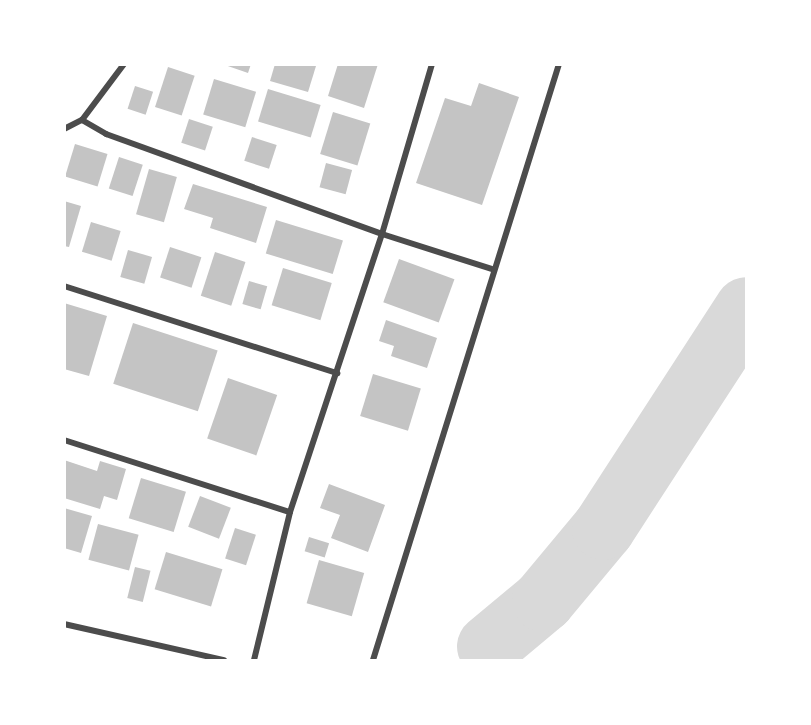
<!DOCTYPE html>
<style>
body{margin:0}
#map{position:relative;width:811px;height:725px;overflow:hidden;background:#fff;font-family:Ubuntu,sans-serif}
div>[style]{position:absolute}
.river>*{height:63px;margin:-31.5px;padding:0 31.5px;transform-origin:31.5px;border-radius:31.5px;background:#d9d9d9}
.building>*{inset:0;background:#c4c4c4;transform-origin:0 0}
.minor>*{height:6px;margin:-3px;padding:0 3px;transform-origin:3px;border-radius:3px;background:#4c4c4c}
span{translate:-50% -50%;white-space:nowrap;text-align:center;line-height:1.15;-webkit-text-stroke:4.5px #fff;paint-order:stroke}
.frame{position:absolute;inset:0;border:66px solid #fff;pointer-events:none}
</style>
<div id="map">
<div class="river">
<i style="left:488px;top:646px;width:72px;rotate:-39.9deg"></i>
<i style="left:543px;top:600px;width:94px;rotate:-50.2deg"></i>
<i style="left:603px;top:528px;width:262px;rotate:-57deg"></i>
</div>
<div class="building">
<i style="clip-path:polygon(222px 64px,251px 64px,248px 73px)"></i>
<i style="clip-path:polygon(275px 64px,316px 66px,308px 92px,270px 81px)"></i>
<i style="clip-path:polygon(338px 64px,378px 64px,364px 108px,328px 96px)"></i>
<i style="left:168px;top:67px;width:28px;height:42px;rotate:18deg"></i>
<i style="left:214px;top:79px;width:44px;height:37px;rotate:17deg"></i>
<i style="clip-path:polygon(479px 83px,519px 97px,482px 205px,416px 183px,445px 98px,471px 106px)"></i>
<i style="left:135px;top:86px;width:19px;height:24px;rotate:18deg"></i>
<i style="left:268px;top:89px;width:55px;height:34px;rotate:17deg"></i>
<i style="left:333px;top:112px;width:39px;height:44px;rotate:17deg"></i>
<i style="left:189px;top:119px;width:25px;height:25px;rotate:18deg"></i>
<i style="left:252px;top:137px;width:26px;height:25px;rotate:18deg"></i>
<i style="left:75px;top:144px;width:34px;height:34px;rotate:17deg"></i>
<i style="left:119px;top:157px;width:25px;height:33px;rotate:18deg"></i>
<i style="left:326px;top:163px;width:27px;height:25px;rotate:15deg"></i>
<i style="left:149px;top:169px;width:29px;height:47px;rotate:16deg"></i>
<i style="clip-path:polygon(193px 184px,267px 207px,256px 243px,210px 228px,213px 218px,184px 209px)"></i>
<i style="clip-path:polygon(64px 201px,81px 206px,69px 247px,64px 246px)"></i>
<i style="left:276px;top:220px;width:70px;height:35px;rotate:17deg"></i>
<i style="left:91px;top:222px;width:31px;height:31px;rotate:17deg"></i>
<i style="left:170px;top:247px;width:33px;height:32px;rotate:18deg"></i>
<i style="left:128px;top:250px;width:25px;height:28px;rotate:16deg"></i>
<i style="left:215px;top:252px;width:32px;height:46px;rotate:18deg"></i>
<i style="left:399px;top:259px;width:59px;height:46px;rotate:20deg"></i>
<i style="left:283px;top:268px;width:51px;height:39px;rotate:17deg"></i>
<i style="left:249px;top:281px;width:19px;height:24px;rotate:16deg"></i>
<i style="clip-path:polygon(64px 303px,107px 316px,89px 376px,64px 369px)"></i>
<i style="clip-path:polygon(386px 320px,437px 338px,427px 368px,391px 356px,394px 346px,379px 341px)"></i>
<i style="left:133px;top:323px;width:89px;height:64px;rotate:18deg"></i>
<i style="left:373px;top:374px;width:50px;height:44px;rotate:17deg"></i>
<i style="left:228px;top:378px;width:52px;height:64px;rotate:19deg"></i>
<i style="clip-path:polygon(64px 460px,97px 471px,100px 461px,126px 469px,117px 500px,104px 496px,100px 509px,64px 498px)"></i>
<i style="left:141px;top:478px;width:47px;height:42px;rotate:17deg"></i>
<i style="clip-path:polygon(329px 484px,385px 505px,368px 552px,331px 538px,340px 515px,320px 508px)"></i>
<i style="left:200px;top:496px;width:33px;height:33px;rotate:21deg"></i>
<i style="clip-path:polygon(64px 508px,92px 516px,81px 553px,64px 548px)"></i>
<i style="left:98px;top:524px;width:42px;height:37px;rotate:15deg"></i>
<i style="left:235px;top:528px;width:22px;height:32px;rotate:18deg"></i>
<i style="left:309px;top:537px;width:21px;height:15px;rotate:17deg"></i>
<i style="left:166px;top:552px;width:59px;height:39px;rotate:17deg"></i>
<i style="left:319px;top:560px;width:47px;height:45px;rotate:16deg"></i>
<i style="left:135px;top:567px;width:16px;height:32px;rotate:14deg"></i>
</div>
<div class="minor">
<i style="left:82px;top:120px;width:28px;rotate:30deg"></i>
<i style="left:106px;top:134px;width:294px;rotate:19.9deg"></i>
<i style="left:382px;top:234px;width:177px;rotate:-73.6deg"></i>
<i style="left:64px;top:129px;width:20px;rotate:-27deg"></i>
<i style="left:82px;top:120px;width:70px;rotate:-53.1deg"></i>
<i style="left:64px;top:286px;width:287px;rotate:17.7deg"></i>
<i style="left:64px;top:440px;width:237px;rotate:17.7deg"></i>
<i style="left:64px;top:624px;width:164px;rotate:12.7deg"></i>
<i style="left:254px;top:660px;width:152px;rotate:-76.3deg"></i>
<i style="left:290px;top:512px;width:293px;rotate:-71.7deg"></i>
<i style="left:382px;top:234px;width:115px;rotate:17.7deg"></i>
<i style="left:373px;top:660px;width:624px;rotate:-72.67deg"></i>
</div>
<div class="frame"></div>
</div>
